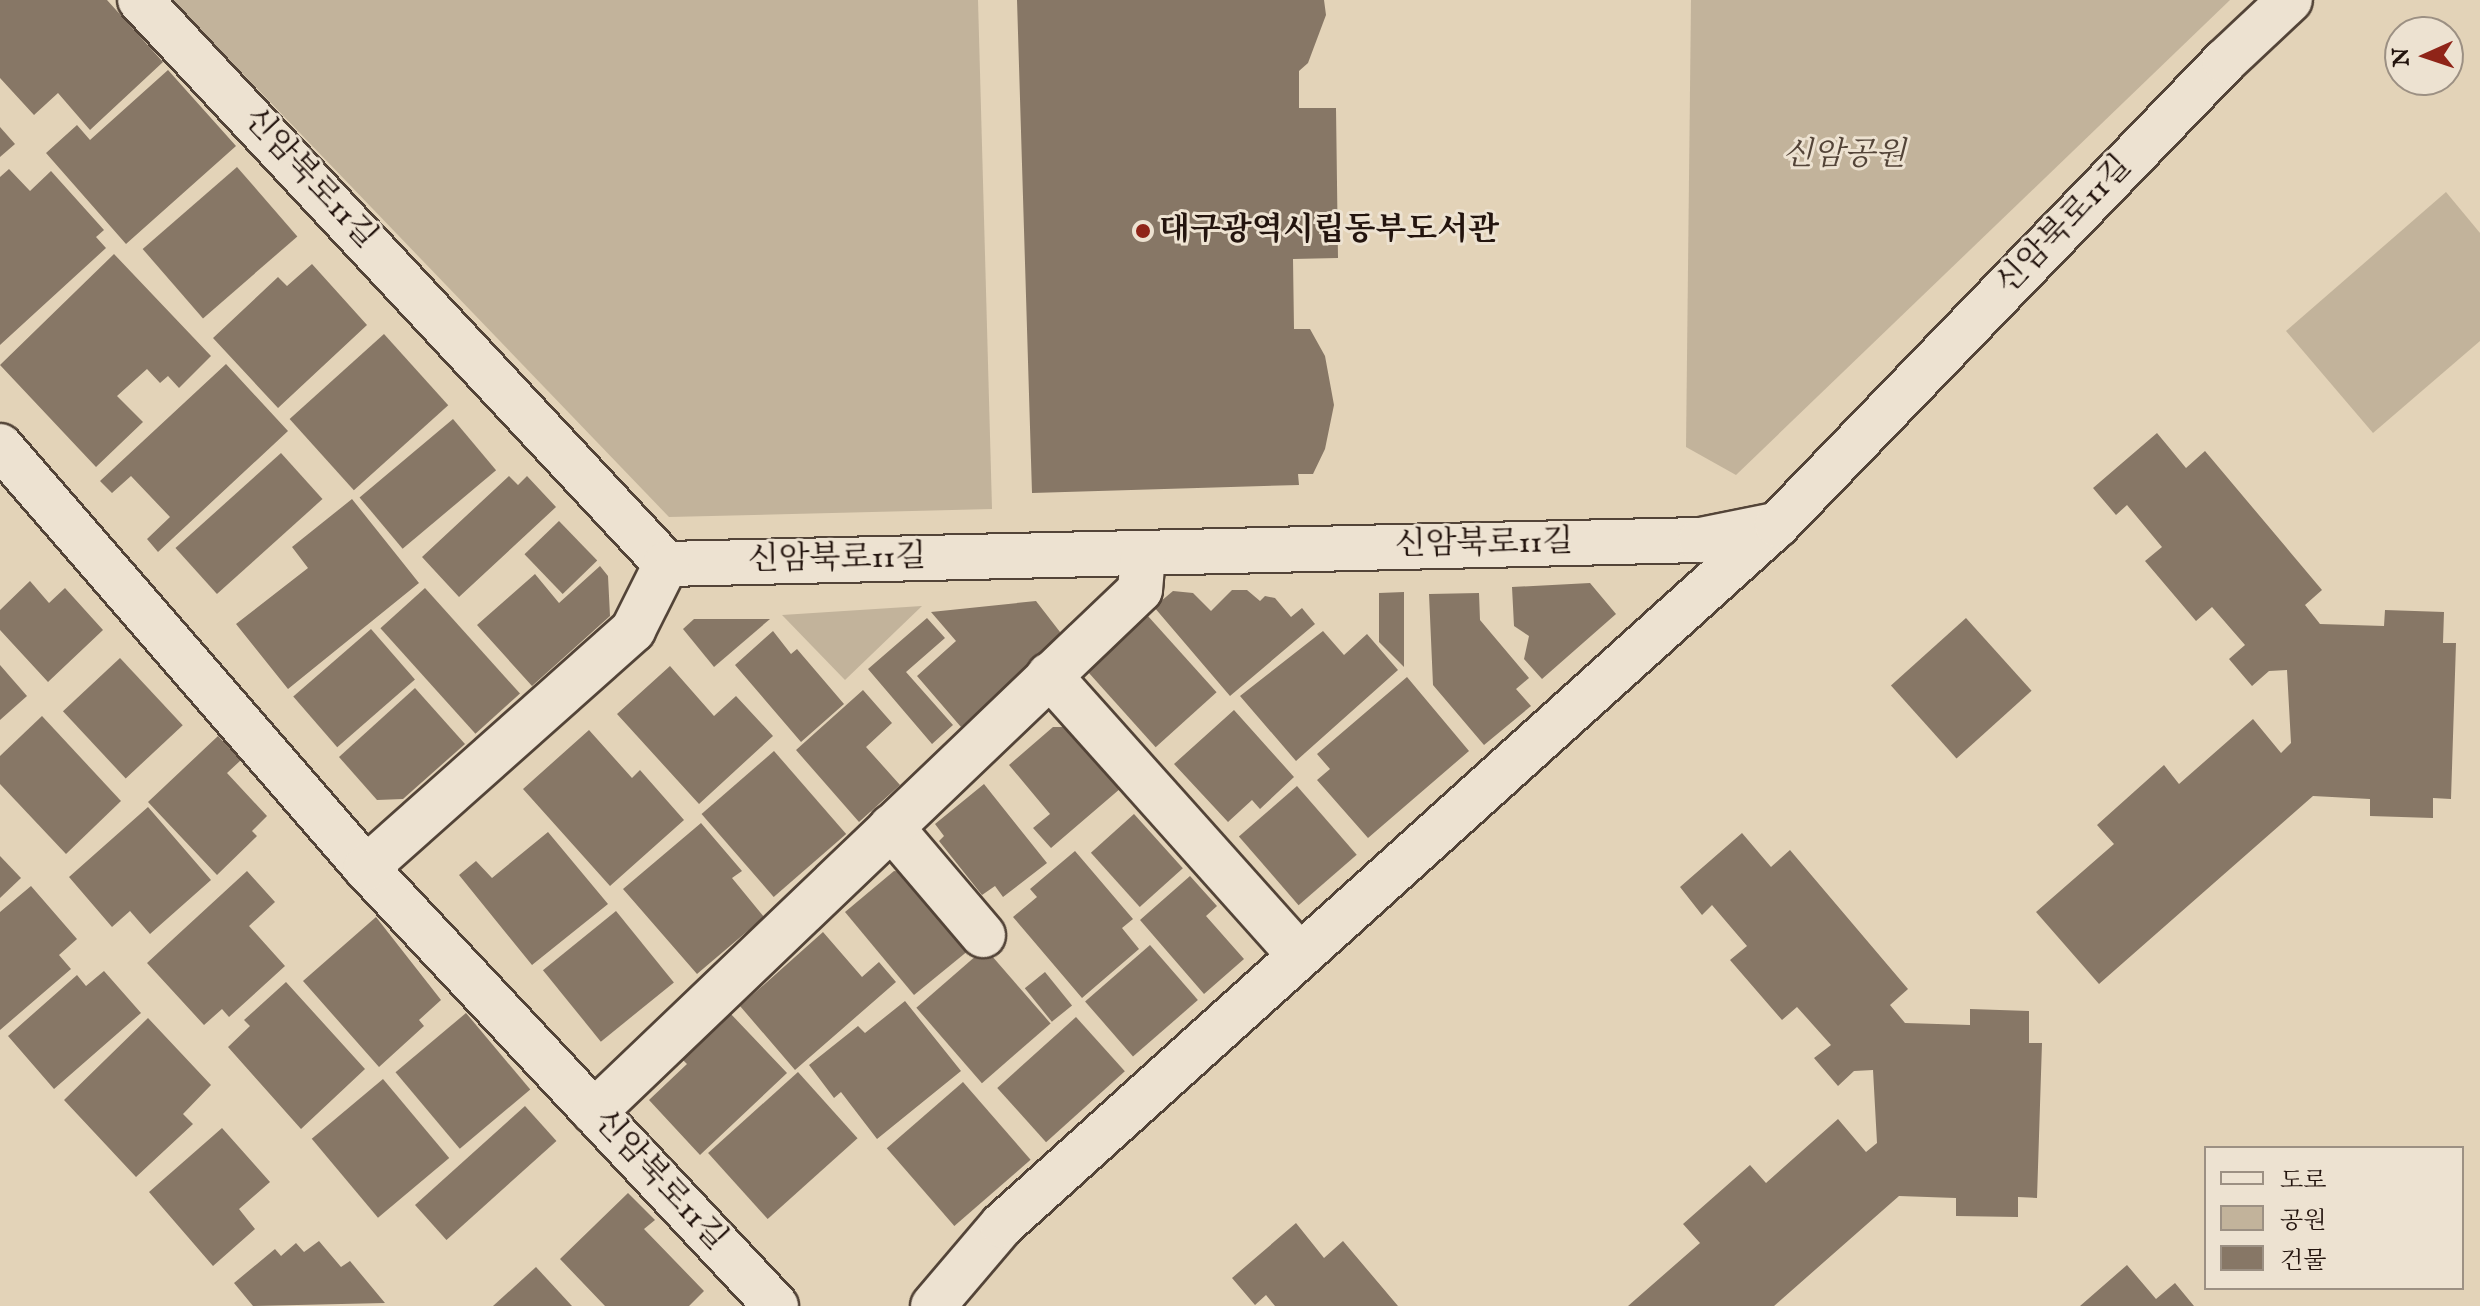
<!DOCTYPE html>
<meta charset="utf-8">
<style>
body{margin:0}
#map{position:relative;width:2480px;height:1306px;overflow:hidden;background:#e3d3b8;font-family:"IM FELL English","Noto Serif KR",serif}
div>[style]{position:absolute}
.green>*{inset:0;background:#c2b39b}
.building>*{inset:0;background:#877766;transform-origin:0 0}
.roads{filter:drop-shadow(2px 0 #534438) drop-shadow(-2px 0 #534438) drop-shadow(0 2px #534438) drop-shadow(0 -2px #534438)}
.minor>*{height:44px;margin:-22px;padding:0 22px;transform-origin:22px;border-radius:22px;background:#ede2d1}
.dots>*{width:22px;height:22px;translate:-50% -50%;box-sizing:border-box;border:4px solid #ede2d1;border-radius:50%}
span{translate:-50% -50%;white-space:nowrap;text-align:center;line-height:1.15;-webkit-text-stroke:6px #ede2d1;paint-order:stroke}
.park-label{font-size:32px;color:#534438;font-style:italic}
.street-label{font-size:32px;color:#23140e}
.poi-label{font-size:32px;color:#23140e;font-weight:700}
.left{translate:0 -50%;text-align:left}
.legend{position:absolute;left:2204px;top:1146px;width:260px;height:144px;box-sizing:border-box;background:#ede2d1;border:2px solid #9c9083;margin:0;padding:10px 14px;list-style:none;font-size:24px;color:#23140e}
.legend li{display:flex;align-items:center;gap:16px;height:40px}
.legend b{width:40px;border:2px solid #9c9083}
.north{position:absolute;left:2384px;top:16px;width:80px;height:80px;box-sizing:border-box;background:#ede2d1;border:2px solid #9c9083;border-radius:50%;rotate:267deg;font-size:22px;font-weight:700;line-height:32px;text-align:center;color:#23140e}
.north::after{content:'';display:block;margin:auto;width:28px;height:36px;background:#8f2418;clip-path:polygon(50% 0,100% 100%,50% 72%,0 100%)}
</style>
<div id="map">
<div class="green">
<i style="clip-path:polygon(172px 0,978px 0,992px 509px,669px 517px)"></i>
<i style="clip-path:polygon(1691px 0,2230px 0,1736px 475px,1686px 447px)"></i>
<i style="clip-path:polygon(2446px 192px,2480px 233px,2480px 341px,2373px 433px,2286px 331px)"></i>
<i style="clip-path:polygon(922px 606px,845px 680px,782px 615px)"></i>
</div>
<div class="building">
<i style="clip-path:polygon(0 0,107px 0,163px 62px,90px 130px,58px 93px,34px 115px,0 78px)"></i>
<i style="clip-path:polygon(1017px 0,1324px 0,1326px 15px,1308px 63px,1299px 71px,1299px 108px,1336px 108px,1338px 258px,1293px 259px,1294px 329px,1310px 329px,1325px 356px,1334px 405px,1325px 449px,1313px 474px,1298px 474px,1299px 485px,1032px 493px)"></i>
<i style="clip-path:polygon(168px 70px,236px 146px,126px 244px,46px 153px,77px 125px,90px 140px)"></i>
<i style="clip-path:polygon(0 127px,15px 144px,0 157px)"></i>
<i style="left:237px;top:167px;width:92px;height:125px;rotate:49deg"></i>
<i style="clip-path:polygon(9px 169px,30px 191px,51px 171px,104px 230px,96px 237px,106px 248px,0 345px,0 177px)"></i>
<i style="clip-path:polygon(114px 254px,211px 356px,179px 388px,168px 376px,160px 383px,147px 369px,117px 396px,143px 422px,96px 467px,0 365px)"></i>
<i style="clip-path:polygon(312px 264px,367px 325px,278px 408px,213px 338px,278px 277px,287px 286px)"></i>
<i style="left:384px;top:334px;width:96px;height:127px;rotate:48deg"></i>
<i style="clip-path:polygon(226px 364px,288px 431px,158px 552px,147px 539px,170px 517px,131px 476px,112px 493px,100px 481px)"></i>
<i style="left:453px;top:419px;width:67px;height:122px;rotate:50deg"></i>
<i style="clip-path:polygon(2157px 433px,2186px 468px,2205px 451px,2322px 590px,2305px 605px,2320px 624px,2384px 626px,2385px 610px,2444px 612px,2443px 643px,2456px 643px,2451px 799px,2433px 798px,2433px 818px,2370px 816px,2370px 799px,2313px 796px,2099px 984px,2036px 912px,2114px 844px,2097px 825px,2164px 765px,2179px 784px,2253px 719px,2281px 753px,2291px 743px,2287px 670px,2269px 671px,2252px 686px,2229px 659px,2245px 645px,2212px 607px,2196px 621px,2145px 561px,2162px 547px,2127px 505px,2116px 515px,2093px 488px)"></i>
<i style="left:281px;top:453px;width:62px;height:142px;rotate:48deg"></i>
<i style="clip-path:polygon(509px 476px,518px 485px,527px 476px,556px 507px,459px 597px,422px 557px)"></i>
<i style="clip-path:polygon(352px 499px,419px 583px,288px 689px,236px 624px,308px 568px,292px 547px)"></i>
<i style="left:559px;top:521px;width:55px;height:48px;rotate:46deg"></i>
<i style="clip-path:polygon(600px 566px,608px 576px,610px 616px,532px 686px,477px 625px,535px 574px,559px 603px)"></i>
<i style="clip-path:polygon(30px 581px,49px 603px,65px 588px,103px 630px,48px 682px,0 630px,0 610px)"></i>
<i style="clip-path:polygon(1590px 583px,1616px 614px,1542px 679px,1524px 659px,1529px 636px,1514px 626px,1512px 587px)"></i>
<i style="left:425px;top:588px;width:142px;height:60px;rotate:48deg"></i>
<i style="clip-path:polygon(1232px 590px,1247px 590px,1260px 601px,1265px 596px,1275px 598px,1291px 617px,1302px 608px,1315px 624px,1230px 696px,1154px 607px,1173px 591px,1193px 593px,1211px 611px)"></i>
<i style="clip-path:polygon(1404px 592px,1404px 667px,1379px 642px,1379px 593px)"></i>
<i style="clip-path:polygon(1479px 593px,1480px 620px,1529px 678px,1516px 689px,1531px 706px,1484px 745px,1433px 685px,1429px 594px)"></i>
<i style="clip-path:polygon(1036px 601px,1060px 632px,1058px 641px,961px 727px,917px 676px,956px 641px,931px 612px)"></i>
<i style="left:1147px;top:615px;width:104px;height:82px;rotate:48deg"></i>
<i style="clip-path:polygon(927px 618px,945px 638px,906px 672px,953px 725px,932px 744px,868px 669px)"></i>
<i style="left:1966px;top:618px;width:98px;height:101px;rotate:48deg"></i>
<i style="clip-path:polygon(694px 619px,770px 619px,714px 667px,683px 629px)"></i>
<i style="left:371px;top:629px;width:67px;height:103px;rotate:49deg"></i>
<i style="clip-path:polygon(773px 631px,791px 654px,797px 649px,844px 704px,801px 742px,735px 665px)"></i>
<i style="clip-path:polygon(1323px 631px,1344px 655px,1367px 634px,1398px 670px,1296px 761px,1240px 696px)"></i>
<i style="left:120px;top:658px;width:92px;height:78px;rotate:47deg"></i>
<i style="clip-path:polygon(0 665px,27px 696px,0 720px)"></i>
<i style="clip-path:polygon(670px 666px,714px 716px,736px 696px,773px 736px,699px 804px,617px 714px)"></i>
<i style="clip-path:polygon(1407px 677px,1469px 751px,1368px 838px,1317px 780px,1330px 769px,1317px 754px)"></i>
<i style="clip-path:polygon(415px 688px,465px 744px,403px 799px,377px 800px,339px 757px)"></i>
<i style="clip-path:polygon(863px 690px,892px 723px,866px 747px,900px 785px,859px 822px,796px 750px)"></i>
<i style="clip-path:polygon(1234px 710px,1294px 777px,1260px 809px,1252px 800px,1228px 822px,1174px 764px)"></i>
<i style="clip-path:polygon(42px 716px,121px 801px,66px 854px,0 784px,0 756px)"></i>
<i style="clip-path:polygon(1053px 727px,1070px 727px,1121px 788px,1051px 848px,1033px 828px,1050px 814px,1009px 765px)"></i>
<i style="clip-path:polygon(589px 730px,632px 778px,640px 770px,684px 820px,610px 886px,523px 789px)"></i>
<i style="clip-path:polygon(218px 736px,241px 760px,227px 773px,267px 816px,252px 831px,257px 836px,217px 875px,148px 802px)"></i>
<i style="left:774px;top:751px;width:110px;height:96px;rotate:49deg"></i>
<i style="clip-path:polygon(984px 784px,1047px 863px,1003px 897px,995px 886px,982px 895px,939px 841px,944px 836px,935px 824px)"></i>
<i style="left:1297px;top:786px;width:91px;height:77px;rotate:49deg"></i>
<i style="clip-path:polygon(148px 807px,211px 880px,150px 934px,130px 911px,112px 927px,69px 877px)"></i>
<i style="left:1134px;top:814px;width:73px;height:58px;rotate:48deg"></i>
<i style="clip-path:polygon(701px 823px,742px 871px,732px 878px,764px 917px,697px 974px,623px 889px)"></i>
<i style="clip-path:polygon(548px 832px,608px 904px,532px 965px,459px 875px,476px 861px,492px 878px)"></i>
<i style="clip-path:polygon(1742px 833px,1771px 867px,1790px 850px,1908px 989px,1890px 1005px,1905px 1023px,1970px 1025px,1970px 1009px,2029px 1011px,2029px 1043px,2042px 1043px,2037px 1198px,2018px 1197px,2018px 1217px,1956px 1216px,1956px 1198px,1899px 1196px,1774px 1306px,1628px 1306px,1700px 1243px,1683px 1224px,1750px 1165px,1766px 1183px,1838px 1119px,1866px 1152px,1877px 1143px,1873px 1070px,1854px 1071px,1838px 1086px,1814px 1058px,1831px 1045px,1797px 1007px,1782px 1020px,1730px 960px,1747px 946px,1712px 905px,1702px 915px,1680px 887px)"></i>
<i style="clip-path:polygon(1075px 851px,1133px 919px,1122px 928px,1139px 949px,1082px 998px,1013px 917px,1037px 897px,1030px 889px)"></i>
<i style="clip-path:polygon(0 856px,21px 878px,0 898px)"></i>
<i style="clip-path:polygon(247px 871px,275px 902px,249px 926px,285px 966px,229px 1017px,222px 1009px,204px 1025px,147px 963px)"></i>
<i style="clip-path:polygon(894px 871px,903px 872px,969px 950px,914px 995px,845px 912px)"></i>
<i style="clip-path:polygon(1190px 876px,1217px 906px,1206px 916px,1244px 959px,1204px 994px,1140px 920px)"></i>
<i style="clip-path:polygon(31px 886px,77px 939px,59px 955px,71px 969px,0 1030px,0 912px)"></i>
<i style="left:616px;top:911px;width:92px;height:94px;rotate:51deg"></i>
<i style="clip-path:polygon(376px 917px,441px 1000px,419px 1020px,424px 1026px,379px 1067px,303px 981px)"></i>
<i style="clip-path:polygon(823px 932px,862px 977px,879px 962px,896px 982px,795px 1070px,740px 1006px)"></i>
<i style="left:1150px;top:945px;width:73px;height:86px;rotate:49deg"></i>
<i style="left:985px;top:948px;width:100px;height:91px;rotate:49deg"></i>
<i style="clip-path:polygon(104px 971px,141px 1013px,54px 1089px,8px 1036px,77px 975px,86px 986px)"></i>
<i style="left:1045px;top:972px;width:43px;height:26px;rotate:51deg"></i>
<i style="clip-path:polygon(286px 982px,365px 1069px,301px 1129px,228px 1047px,250px 1026px,244px 1020px)"></i>
<i style="clip-path:polygon(905px 1001px,961px 1071px,877px 1139px,841px 1092px,834px 1098px,809px 1065px,858px 1026px,865px 1033px)"></i>
<i style="clip-path:polygon(729px 1012px,787px 1073px,700px 1155px,649px 1100px,687px 1064px,681px 1058px)"></i>
<i style="left:466px;top:1013px;width:100px;height:92px;rotate:50deg"></i>
<i style="left:1076px;top:1017px;width:73px;height:106px;rotate:48deg"></i>
<i style="clip-path:polygon(148px 1018px,211px 1085px,183px 1114px,193px 1124px,136px 1177px,64px 1100px)"></i>
<i style="left:798px;top:1072px;width:89px;height:121px;rotate:48deg"></i>
<i style="left:383px;top:1079px;width:103px;height:93px;rotate:50deg"></i>
<i style="left:963px;top:1082px;width:103px;height:101px;rotate:49deg"></i>
<i style="left:525px;top:1106px;width:47px;height:148px;rotate:48deg"></i>
<i style="clip-path:polygon(222px 1128px,270px 1182px,239px 1209px,255px 1229px,213px 1266px,149px 1192px)"></i>
<i style="clip-path:polygon(628px 1193px,655px 1220px,644px 1229px,704px 1291px,689px 1306px,605px 1306px,560px 1259px)"></i>
<i style="clip-path:polygon(1296px 1223px,1324px 1258px,1343px 1241px,1398px 1306px,1275px 1306px,1266px 1295px,1255px 1305px,1232px 1278px)"></i>
<i style="clip-path:polygon(319px 1241px,341px 1267px,350px 1261px,385px 1303px,253px 1306px,234px 1283px,275px 1249px,281px 1256px,296px 1243px,304px 1252px)"></i>
<i style="clip-path:polygon(2127px 1265px,2156px 1299px,2175px 1283px,2194px 1306px,2080px 1306px)"></i>
<i style="clip-path:polygon(536px 1267px,572px 1306px,493px 1306px)"></i>
</div>
<div class="roads">
<div class="minor">
<i style="left:140px;top:0;width:771px;rotate:47deg"></i>
<i style="left:666px;top:564px;width:1035px;rotate:-1.33deg"></i>
<i style="left:1701px;top:540px;width:76px;rotate:-11.5deg"></i>
<i style="left:0;top:446px;width:559px;rotate:49.06deg"></i>
<i style="left:366px;top:868px;width:600px;rotate:46.89deg"></i>
<i style="left:1049px;top:675px;width:375px;rotate:48.2deg"></i>
<i style="left:891px;top:827px;width:142px;rotate:49.6deg"></i>
<i style="left:366px;top:868px;width:358px;rotate:-41.7deg"></i>
<i style="left:633px;top:630px;width:74px;rotate:-63.4deg"></i>
<i style="left:594px;top:1112px;width:755px;rotate:-43.71deg"></i>
<i style="left:1140px;top:590px;width:37px;rotate:-85deg"></i>
<i style="left:933px;top:1306px;width:106px;rotate:-49.6deg"></i>
<i style="left:1002px;top:1225px;width:1044px;rotate:-42.09deg"></i>
<i style="left:1777px;top:525px;width:645px;rotate:-46.01deg"></i>
<i style="left:2225px;top:61px;width:89px;rotate:-43.2deg"></i>
</div>
</div>
<div class="dots">
<i style="left:1143px;top:231px;background:#8f2418"></i>
</div>
<div class="park-label">
<span style="left:1844px;top:156px">신암공원</span>
</div>
<div class="street-label">
<span style="left:309px;top:179px;rotate:47deg">신암북로11길</span>
<span style="left:2065px;top:226px;rotate:-46deg">신암북로11길</span>
<span style="left:1484px;top:545px;rotate:-1deg">신암북로11길</span>
<span style="left:837px;top:560px;rotate:-1deg">신암북로11길</span>
<span style="left:659px;top:1181px;rotate:47deg">신암북로11길</span>
</div>
<div class="poi-label">
<span class="left" style="left:1159px;top:231px">대구광역시립동부도서관</span>
</div>
<ul class="legend">
<li><b style="height:10px;background:#ede2d1"></b>도로</li>
<li><b style="height:22px;background:#c2b39b"></b>공원</li>
<li><b style="height:22px;background:#877766"></b>건물</li>
</ul>
<div class="north">N</div>
</div>
